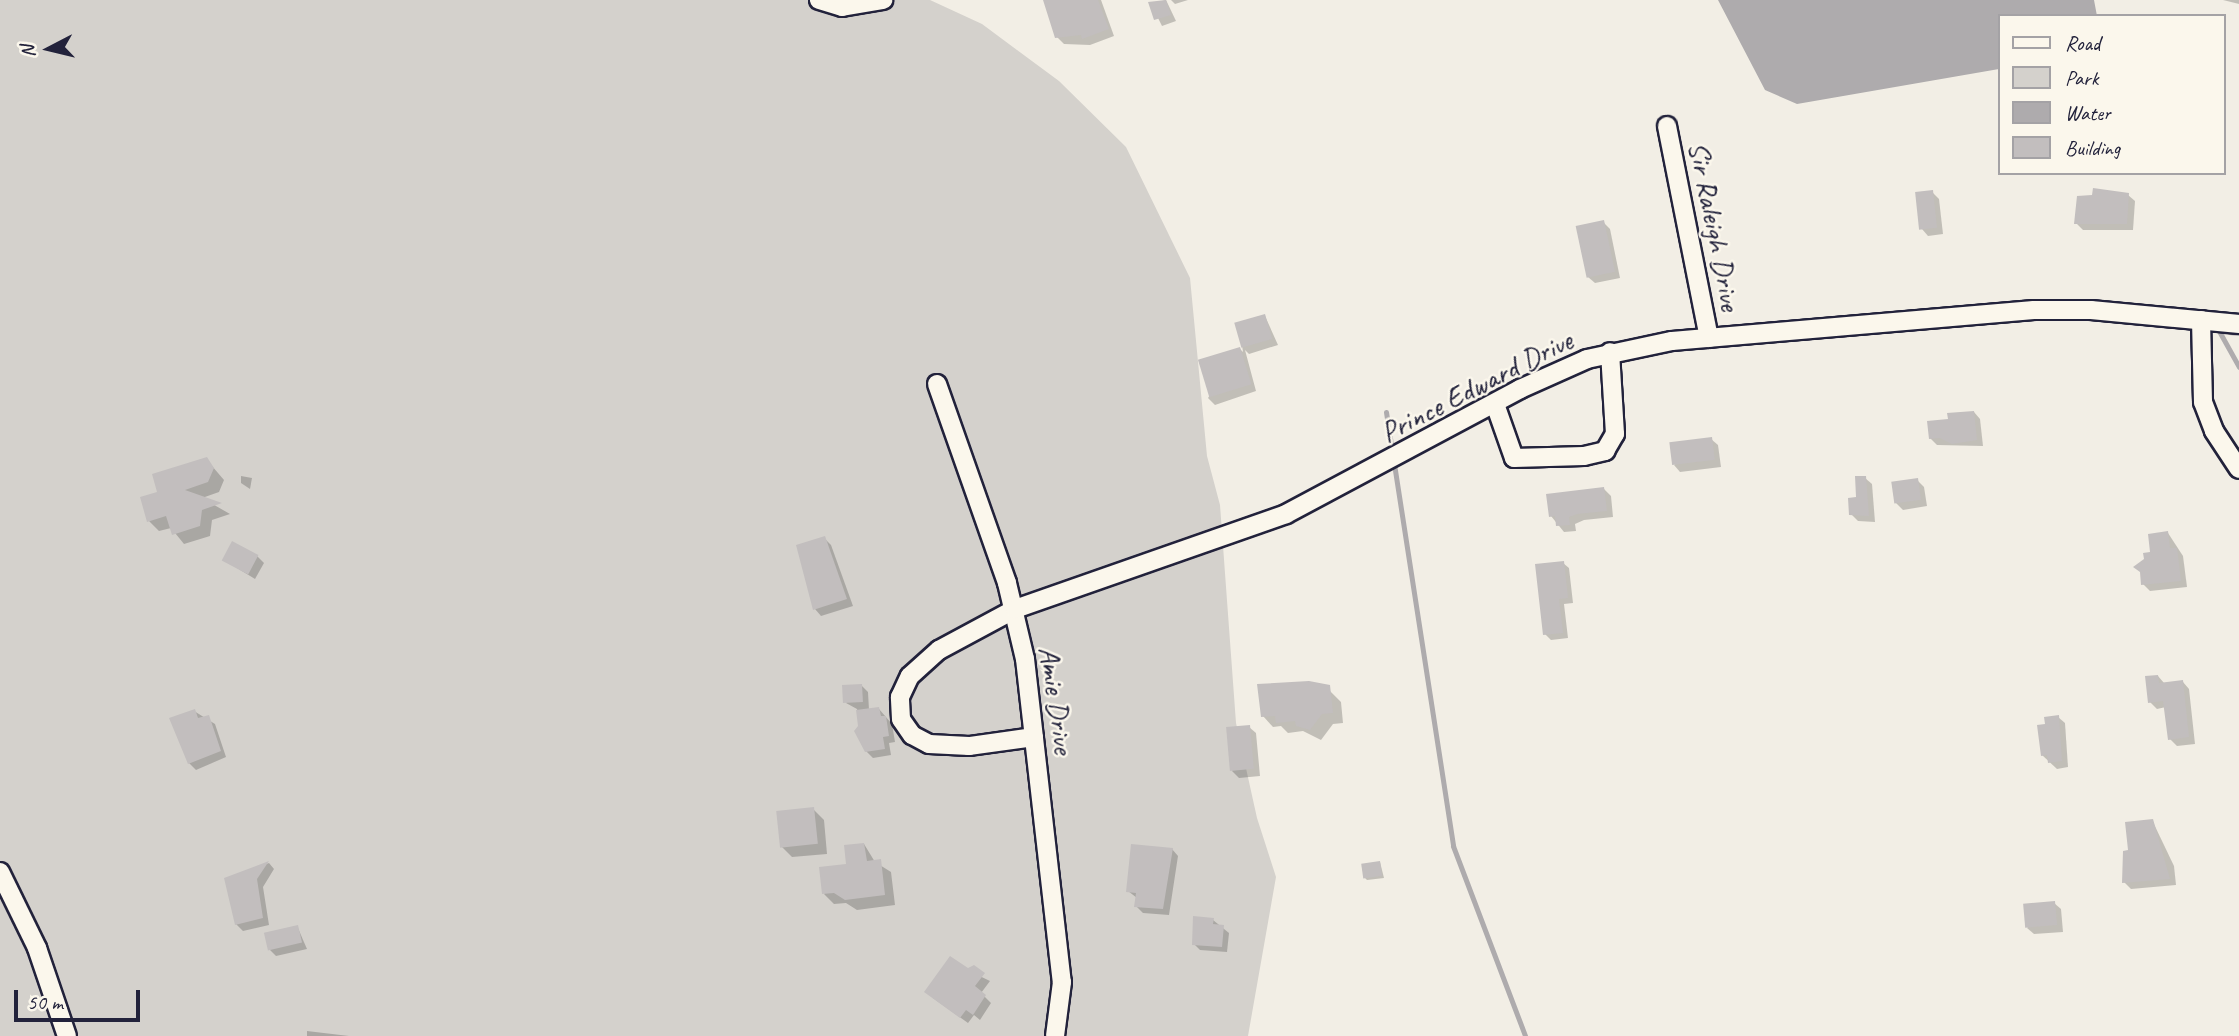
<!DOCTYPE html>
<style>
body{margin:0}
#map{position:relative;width:2239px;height:1036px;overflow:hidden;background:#f2eee5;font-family:Caveat,sans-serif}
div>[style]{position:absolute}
.green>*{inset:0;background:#d4d1cc}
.water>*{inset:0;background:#aeabad}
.shadow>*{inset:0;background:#0003}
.stream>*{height:5px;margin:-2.5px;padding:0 2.5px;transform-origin:2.5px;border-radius:2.5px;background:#aeabad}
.building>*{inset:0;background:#c2bebe;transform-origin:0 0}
.roads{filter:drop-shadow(2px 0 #22223b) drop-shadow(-2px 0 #22223b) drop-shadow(0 2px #22223b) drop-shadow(0 -2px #22223b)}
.street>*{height:18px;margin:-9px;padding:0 9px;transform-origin:9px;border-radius:9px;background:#fbf7ec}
span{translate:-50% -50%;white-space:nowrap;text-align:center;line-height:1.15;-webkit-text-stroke:5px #fbf7ec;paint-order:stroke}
.street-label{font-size:30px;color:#22223b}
.legend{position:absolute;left:1998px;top:14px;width:228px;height:161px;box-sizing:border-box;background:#fbf7ec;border:2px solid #a4a2a5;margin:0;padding:9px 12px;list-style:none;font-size:21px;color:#22223b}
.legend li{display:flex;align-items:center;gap:14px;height:35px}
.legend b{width:35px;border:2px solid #a4a2a5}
.north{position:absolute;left:14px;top:14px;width:70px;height:70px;-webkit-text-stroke:5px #fbf7ec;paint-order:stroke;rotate:263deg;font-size:19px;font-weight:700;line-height:28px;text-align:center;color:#22223b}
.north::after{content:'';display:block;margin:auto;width:24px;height:32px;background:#22223b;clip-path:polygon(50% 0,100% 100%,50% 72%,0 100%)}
.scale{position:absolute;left:14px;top:990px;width:126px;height:32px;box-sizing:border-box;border:4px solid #22223b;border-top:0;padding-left:9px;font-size:21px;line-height:24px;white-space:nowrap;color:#22223b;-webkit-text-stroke:5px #fbf7ec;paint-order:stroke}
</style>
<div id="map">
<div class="green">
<i style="clip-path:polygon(0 0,930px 0,982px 24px,1059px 81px,1126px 147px,1190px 278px,1207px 456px,1220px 505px,1236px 723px,1257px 818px,1276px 877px,1248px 1036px,0 1036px)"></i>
</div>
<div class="water">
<i style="clip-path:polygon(1718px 0,2094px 0,2097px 16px,1999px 16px,1999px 69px,1797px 104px,1765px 90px)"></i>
</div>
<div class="shadow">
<i style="clip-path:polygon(1045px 0,1101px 0,1114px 36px,1090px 45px,1064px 44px,1057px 37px)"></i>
<i style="clip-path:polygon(1166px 0,1176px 21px,1162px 26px,1151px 4px)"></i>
<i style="clip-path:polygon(1171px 0,1188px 0,1175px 4px)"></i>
<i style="clip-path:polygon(2223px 0,2239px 0,2239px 4px)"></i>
<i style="clip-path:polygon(1932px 192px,1939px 199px,1943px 234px,1928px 236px,1922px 229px)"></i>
<i style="clip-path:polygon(2128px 195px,2135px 201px,2133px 230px,2083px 230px,2076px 223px)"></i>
<i style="clip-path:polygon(1603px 222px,1610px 229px,1620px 278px,1595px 283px,1588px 277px)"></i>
<i style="clip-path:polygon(1265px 316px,1278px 345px,1249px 354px,1245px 350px,1256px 391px,1215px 405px,1208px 398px,1240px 349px,1243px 352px,1239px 324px)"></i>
<i style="clip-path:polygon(1974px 412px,1980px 419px,1983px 446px,1937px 445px,1930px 438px,1950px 421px)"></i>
<i style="clip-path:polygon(1711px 439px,1718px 445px,1721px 467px,1680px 472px,1674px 465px)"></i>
<i style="clip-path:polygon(206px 459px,224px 480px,219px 492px,202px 498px,230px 514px,212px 520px,210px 536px,184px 544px,171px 528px,159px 531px,149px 521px,160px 493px)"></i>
<i style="clip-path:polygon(241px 476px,252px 478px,250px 489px,241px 483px)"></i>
<i style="clip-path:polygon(1865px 478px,1872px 484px,1875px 522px,1858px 521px,1851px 514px)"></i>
<i style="clip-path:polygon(1917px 480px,1924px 487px,1927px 506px,1903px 510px,1896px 503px)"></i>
<i style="clip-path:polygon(1604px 489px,1611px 496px,1613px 517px,1584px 520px,1575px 524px,1576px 531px,1564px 532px,1551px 516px)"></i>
<i style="clip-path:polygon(2168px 533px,2183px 556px,2187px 587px,2150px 591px,2143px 584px)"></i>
<i style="clip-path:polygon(824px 538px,831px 545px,853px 606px,821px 616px,815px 609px)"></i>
<i style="clip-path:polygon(257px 556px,264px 563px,255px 579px,224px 560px)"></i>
<i style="clip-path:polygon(1563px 563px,1569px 568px,1573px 603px,1564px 604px,1568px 638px,1551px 640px,1545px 634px)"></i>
<i style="clip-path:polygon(2158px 676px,2164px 683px,2183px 682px,2189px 689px,2195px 744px,2177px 746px,2170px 739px,2166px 707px,2157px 709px,2150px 702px)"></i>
<i style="clip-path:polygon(861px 685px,868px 692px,869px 710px,879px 709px,892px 724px,895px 742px,889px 743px,891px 755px,873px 758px,866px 751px,857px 709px,846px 703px)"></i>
<i style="clip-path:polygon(1330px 691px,1341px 702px,1343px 723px,1333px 724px,1321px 740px,1303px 731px,1288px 733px,1281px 726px,1273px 727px,1263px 716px)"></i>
<i style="clip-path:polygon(194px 711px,215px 724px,226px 757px,196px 770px,189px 763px)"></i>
<i style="clip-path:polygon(2058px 717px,2065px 723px,2068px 767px,2057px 769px,2042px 755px,2047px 725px)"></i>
<i style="clip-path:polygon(1249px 727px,1256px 733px,1260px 776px,1239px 778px,1232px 771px)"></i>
<i style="clip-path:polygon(813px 809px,824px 820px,827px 854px,792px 857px,782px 847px)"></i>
<i style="clip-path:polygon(2152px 820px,2174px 866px,2176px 885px,2131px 889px,2124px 882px,2130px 852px)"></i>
<i style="clip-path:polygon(864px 844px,875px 862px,891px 872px,895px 905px,857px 910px,846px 903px,834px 904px,824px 894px)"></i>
<i style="clip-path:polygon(1172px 849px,1178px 856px,1169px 915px,1143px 913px,1136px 906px,1137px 898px,1128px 891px)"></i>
<i style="clip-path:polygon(1380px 862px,1384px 878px,1367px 880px,1364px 877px)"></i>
<i style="clip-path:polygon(269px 863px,274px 869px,263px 887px,269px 925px,243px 931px,236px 924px,226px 879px)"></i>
<i style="clip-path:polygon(2054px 903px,2061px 909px,2063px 932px,2034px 934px,2027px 928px)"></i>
<i style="clip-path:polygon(1213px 920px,1229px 933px,1227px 952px,1200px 950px,1194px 944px)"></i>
<i style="clip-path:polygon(297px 926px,307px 949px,276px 956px,269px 949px)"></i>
<i style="clip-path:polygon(967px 970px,990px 981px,981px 993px,991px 1003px,980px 1020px,974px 1015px,968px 1023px,933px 998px)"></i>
<i style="clip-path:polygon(307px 1031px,349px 1036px,307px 1036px)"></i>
</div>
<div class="stream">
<i style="left:2219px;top:331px;width:41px;rotate:60.9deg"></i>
<i style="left:2219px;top:331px;width:20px;rotate:6deg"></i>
<i style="left:1386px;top:412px;width:439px;rotate:81.2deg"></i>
<i style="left:1453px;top:846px;width:203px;rotate:69.2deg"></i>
</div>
<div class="building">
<i style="clip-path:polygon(1043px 0,1098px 0,1109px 29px,1082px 39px,1081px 35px,1055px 38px)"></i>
<i style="clip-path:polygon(1166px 0,1171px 15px,1154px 20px,1148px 2px)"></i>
<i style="clip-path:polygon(2093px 188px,2129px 193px,2127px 224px,2074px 224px,2077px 196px,2092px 195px)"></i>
<i style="left:1933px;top:190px;width:38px;height:18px;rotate:84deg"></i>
<i style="left:1604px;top:220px;width:53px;height:29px;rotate:78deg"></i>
<i style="left:1265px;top:314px;width:26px;height:32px;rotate:74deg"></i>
<i style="left:1240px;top:347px;width:39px;height:44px;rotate:73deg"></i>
<i style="clip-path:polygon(1974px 411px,1977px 440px,1952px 444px,1940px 438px,1929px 439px,1927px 421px,1948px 419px,1947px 413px)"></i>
<i style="left:1712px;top:437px;width:23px;height:43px;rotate:83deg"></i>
<i style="clip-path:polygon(207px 457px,214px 468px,208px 482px,185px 490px,222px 503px,202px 510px,200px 526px,172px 535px,166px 516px,147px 522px,140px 497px,157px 492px,152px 474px)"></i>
<i style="clip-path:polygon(1855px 476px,1866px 476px,1869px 516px,1849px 515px,1848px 498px,1856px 497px)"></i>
<i style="left:1918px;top:478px;width:22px;height:27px;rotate:82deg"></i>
<i style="clip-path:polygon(1604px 487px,1607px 511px,1577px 514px,1569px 517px,1570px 525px,1556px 526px,1555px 516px,1549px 517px,1546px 494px)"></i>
<i style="clip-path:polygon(2168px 531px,2170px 548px,2177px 548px,2181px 581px,2141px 585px,2140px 572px,2133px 567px,2144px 559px,2143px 553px,2150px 552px,2148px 534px)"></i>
<i style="clip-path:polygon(825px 536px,847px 599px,813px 610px,796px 545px)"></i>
<i style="left:232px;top:541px;width:30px;height:22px;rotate:28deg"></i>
<i style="clip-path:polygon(1564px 561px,1568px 598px,1559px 599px,1563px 633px,1543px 635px,1535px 564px)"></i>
<i style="clip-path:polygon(2158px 675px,2159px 683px,2183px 680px,2189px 737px,2168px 740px,2163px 701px,2148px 703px,2145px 676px)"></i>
<i style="clip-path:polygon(1309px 681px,1330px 685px,1333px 713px,1322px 714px,1310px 730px,1296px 726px,1295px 721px,1276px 723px,1275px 716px,1261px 717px,1257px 684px)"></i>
<i style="left:862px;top:684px;width:18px;height:20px;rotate:87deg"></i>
<i style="clip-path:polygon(879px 707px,881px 716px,886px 716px,889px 736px,883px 737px,885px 749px,865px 752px,854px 731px,858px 726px,856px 710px)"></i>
<i style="clip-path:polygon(195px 709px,198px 718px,209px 715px,221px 751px,188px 764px,169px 718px)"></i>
<i style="clip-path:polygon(2059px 715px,2062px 761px,2048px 763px,2047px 755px,2041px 756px,2037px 725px,2045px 724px,2044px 717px)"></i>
<i style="left:1250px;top:725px;width:44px;height:24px;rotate:85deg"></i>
<i style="left:814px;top:807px;width:37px;height:38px;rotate:84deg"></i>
<i style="clip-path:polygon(2153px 819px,2170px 879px,2122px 883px,2123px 851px,2128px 850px,2125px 822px)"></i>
<i style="clip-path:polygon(864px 843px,867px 861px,881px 859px,885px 895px,845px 900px,834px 893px,822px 894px,819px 867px,846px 864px,844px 845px)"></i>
<i style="clip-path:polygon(1131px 844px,1173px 848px,1163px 909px,1134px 907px,1136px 893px,1126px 892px)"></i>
<i style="clip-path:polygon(269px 861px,257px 879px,263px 918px,235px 925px,224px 878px)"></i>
<i style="left:1380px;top:861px;width:15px;height:19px;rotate:82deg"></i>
<i style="left:2055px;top:901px;width:24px;height:32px;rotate:85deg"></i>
<i style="clip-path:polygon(1193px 916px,1214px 918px,1213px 924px,1224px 925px,1222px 947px,1192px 945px)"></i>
<i style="left:298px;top:925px;width:18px;height:35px;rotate:77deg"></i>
<i style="clip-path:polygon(950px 956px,968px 968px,974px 965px,985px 973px,975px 986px,986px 995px,973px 1015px,966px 1010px,960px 1018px,924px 992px)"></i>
</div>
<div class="roads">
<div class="street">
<i style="left:819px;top:0;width:24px;rotate:17deg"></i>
<i style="left:842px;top:7px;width:42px;rotate:-9.7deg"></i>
<i style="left:1667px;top:126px;width:216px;rotate:78.8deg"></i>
<i style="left:2201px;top:320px;width:82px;rotate:88.6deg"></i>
<i style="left:2203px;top:402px;width:31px;rotate:69deg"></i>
<i style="left:2214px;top:431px;width:45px;rotate:56.7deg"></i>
<i style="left:937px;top:384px;width:211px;rotate:70.6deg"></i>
<i style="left:1007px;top:583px;width:78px;rotate:76.7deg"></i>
<i style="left:1025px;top:659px;width:325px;rotate:83.5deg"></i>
<i style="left:1062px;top:982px;width:54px;rotate:97.4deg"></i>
<i style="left:1495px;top:404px;width:57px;rotate:70.6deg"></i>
<i style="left:1514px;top:458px;width:70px;rotate:-1.6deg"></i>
<i style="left:1584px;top:456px;width:22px;rotate:-13deg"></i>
<i style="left:1605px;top:451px;width:20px;rotate:-60deg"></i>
<i style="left:1615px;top:434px;width:82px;rotate:-93.5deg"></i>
<i style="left:1034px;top:737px;width:66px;rotate:172.1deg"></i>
<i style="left:969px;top:746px;width:40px;rotate:-177.1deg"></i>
<i style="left:929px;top:744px;width:19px;rotate:-152deg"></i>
<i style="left:912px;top:735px;width:19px;rotate:-125deg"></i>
<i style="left:901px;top:719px;width:22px;rotate:-93deg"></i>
<i style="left:900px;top:697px;width:23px;rotate:-65deg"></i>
<i style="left:910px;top:676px;width:39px;rotate:-42deg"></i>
<i style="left:939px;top:650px;width:86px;rotate:-28.3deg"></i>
<i style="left:1015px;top:609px;width:287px;rotate:-19.3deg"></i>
<i style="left:1286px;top:514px;width:265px;rotate:-28.1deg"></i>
<i style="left:1520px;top:389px;width:73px;rotate:-24.1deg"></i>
<i style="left:1587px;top:359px;width:87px;rotate:-12deg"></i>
<i style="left:1672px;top:341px;width:363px;rotate:-4.9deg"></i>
<i style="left:2034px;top:310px;width:57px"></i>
<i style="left:2091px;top:310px;width:149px;rotate:5.4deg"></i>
<i style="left:0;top:872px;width:85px;rotate:64deg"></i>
<i style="left:37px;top:948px;width:93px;rotate:71.2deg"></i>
</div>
</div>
<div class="street-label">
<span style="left:1715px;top:226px;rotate:79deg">Sir Raleigh Drive</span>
<span style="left:1476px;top:386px;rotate:-27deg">Prince Edward Drive</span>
<span style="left:1057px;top:700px;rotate:82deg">Amie Drive</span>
</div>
<ul class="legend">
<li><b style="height:9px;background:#fbf7ec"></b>Road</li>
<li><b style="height:19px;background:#d4d1cc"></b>Park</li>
<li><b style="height:19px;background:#aeabad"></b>Water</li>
<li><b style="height:19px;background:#c2bebe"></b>Building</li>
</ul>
<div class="north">N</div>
<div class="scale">50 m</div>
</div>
